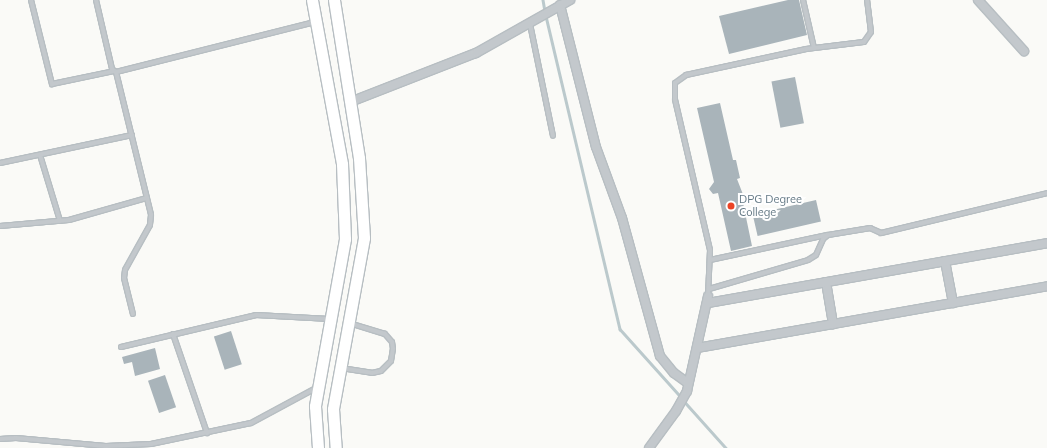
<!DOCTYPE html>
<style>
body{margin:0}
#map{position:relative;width:1047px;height:448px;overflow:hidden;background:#fafaf7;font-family:Mulish,sans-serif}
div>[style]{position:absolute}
.stream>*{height:2.5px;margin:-1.25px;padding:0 1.25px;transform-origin:1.25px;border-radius:1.25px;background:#bbc9cc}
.building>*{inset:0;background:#a9b4ba;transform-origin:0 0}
.roads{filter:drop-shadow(1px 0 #b7bec2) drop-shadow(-1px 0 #b7bec2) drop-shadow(0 1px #b7bec2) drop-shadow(0 -1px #b7bec2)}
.service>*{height:4px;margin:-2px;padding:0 2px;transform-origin:2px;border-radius:2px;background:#c3c8cc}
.minor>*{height:8px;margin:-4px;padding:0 4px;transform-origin:4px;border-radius:4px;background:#c3c8cc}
.secondary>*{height:11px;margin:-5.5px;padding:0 5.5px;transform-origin:5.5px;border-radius:5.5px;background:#fff}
.dots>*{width:11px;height:11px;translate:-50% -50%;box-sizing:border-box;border:2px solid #fff;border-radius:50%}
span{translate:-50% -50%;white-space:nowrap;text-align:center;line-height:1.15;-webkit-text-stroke:4px #fff;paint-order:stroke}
.poi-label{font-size:11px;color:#637884}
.left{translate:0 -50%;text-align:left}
</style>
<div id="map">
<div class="stream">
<i style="left:543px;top:0;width:11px;rotate:80deg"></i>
<i style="left:546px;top:16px;width:322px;rotate:76.7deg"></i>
<i style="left:620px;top:329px;width:91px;rotate:48.1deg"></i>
<i style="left:684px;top:401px;width:63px;rotate:48.2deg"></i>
</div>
<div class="building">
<i style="clip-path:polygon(788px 0,799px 0,807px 35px,729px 54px,719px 16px)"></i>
<i style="left:795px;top:77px;width:47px;height:24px;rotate:79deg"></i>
<i style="clip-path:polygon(720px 103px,733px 160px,736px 160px,740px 178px,737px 179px,744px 197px,742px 198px,752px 246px,731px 251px,718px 193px,713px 194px,709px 189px,714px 182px,697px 108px)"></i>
<i style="left:816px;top:200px;width:22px;height:65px;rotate:77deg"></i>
<i style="left:231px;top:331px;width:35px;height:18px;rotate:72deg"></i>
<i style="clip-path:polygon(155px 348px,160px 369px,135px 376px,132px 362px,124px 364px,122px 357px)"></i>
<i style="left:165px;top:375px;width:34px;height:18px;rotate:71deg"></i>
</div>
<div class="roads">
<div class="service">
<i style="left:31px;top:0;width:87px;rotate:76deg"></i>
<i style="left:52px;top:84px;width:63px;rotate:-11.8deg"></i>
<i style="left:96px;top:0;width:71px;rotate:76.9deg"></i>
<i style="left:112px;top:69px;width:5px;rotate:37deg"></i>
<i style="left:116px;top:72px;width:205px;rotate:-14.1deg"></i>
<i style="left:803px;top:0;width:49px;rotate:77.1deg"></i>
<i style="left:530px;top:24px;width:114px;rotate:78.4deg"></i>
<i style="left:116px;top:72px;width:147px;rotate:76.2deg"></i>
<i style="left:151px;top:215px;width:10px;rotate:96deg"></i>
<i style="left:150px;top:225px;width:51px;rotate:119.1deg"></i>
<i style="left:125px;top:270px;width:8px;rotate:97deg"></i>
<i style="left:124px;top:278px;width:37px;rotate:76deg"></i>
<i style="left:40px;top:155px;width:69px;rotate:73.1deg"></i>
<i style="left:0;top:163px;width:135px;rotate:-12deg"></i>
<i style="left:0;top:226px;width:69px;rotate:-5deg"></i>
<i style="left:69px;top:220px;width:81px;rotate:-15.8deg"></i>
<i style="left:710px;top:260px;width:120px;rotate:-12.1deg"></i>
<i style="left:709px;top:289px;width:103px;rotate:-16.3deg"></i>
<i style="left:808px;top:260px;width:9px;rotate:-32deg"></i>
<i style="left:816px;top:255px;width:17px;rotate:-66deg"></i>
<i style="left:823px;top:239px;width:6px;rotate:-39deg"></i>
<i style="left:828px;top:235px;width:43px;rotate:-9.5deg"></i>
<i style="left:870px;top:228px;width:12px;rotate:24deg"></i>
<i style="left:881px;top:233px;width:171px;rotate:-13.5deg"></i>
<i style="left:708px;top:296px;width:46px;rotate:-87.5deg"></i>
<i style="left:710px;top:250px;width:155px;rotate:-103.1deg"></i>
<i style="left:675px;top:99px;width:16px;rotate:-90deg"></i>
<i style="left:675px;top:83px;width:14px;rotate:-36deg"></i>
<i style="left:686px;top:75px;width:123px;rotate:-12.2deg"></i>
<i style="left:806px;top:49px;width:58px;rotate:-6.9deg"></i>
<i style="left:864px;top:42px;width:12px;rotate:-55deg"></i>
<i style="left:871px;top:32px;width:32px;rotate:-97deg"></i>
<i style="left:173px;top:334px;width:105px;rotate:71deg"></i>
<i style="left:121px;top:347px;width:139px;rotate:-13.3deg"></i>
<i style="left:256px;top:315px;width:74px;rotate:3.1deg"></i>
<i style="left:341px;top:368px;width:31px;rotate:9deg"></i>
<i style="left:372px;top:373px;width:9px;rotate:-13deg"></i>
<i style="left:381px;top:371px;width:14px;rotate:-45deg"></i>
<i style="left:391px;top:361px;width:12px;rotate:-81deg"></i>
<i style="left:393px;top:349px;width:7px;rotate:-98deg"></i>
<i style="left:392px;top:342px;width:11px;rotate:-131deg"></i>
<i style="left:385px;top:334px;width:38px;rotate:-163deg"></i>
<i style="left:0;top:439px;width:16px;rotate:-4deg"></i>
<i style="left:16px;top:438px;width:90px;rotate:5.1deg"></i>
<i style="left:106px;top:446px;width:45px;rotate:-2.5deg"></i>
<i style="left:151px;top:444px;width:102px;rotate:-11.9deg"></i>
<i style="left:251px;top:423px;width:74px;rotate:-28.3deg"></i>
</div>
<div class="minor">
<i style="left:978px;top:0;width:69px;rotate:48deg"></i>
<i style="left:560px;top:5px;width:146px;rotate:75.8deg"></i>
<i style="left:596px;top:147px;width:76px;rotate:69.9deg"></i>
<i style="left:622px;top:218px;width:143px;rotate:74.6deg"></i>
<i style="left:660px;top:356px;width:22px;rotate:51deg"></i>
<i style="left:674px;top:373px;width:17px;rotate:36deg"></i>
<i style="left:350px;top:102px;width:135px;rotate:-21.3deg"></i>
<i style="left:476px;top:53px;width:108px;rotate:-29.4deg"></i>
<i style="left:945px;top:261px;width:43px;rotate:79.2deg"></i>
<i style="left:826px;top:282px;width:43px;rotate:80.5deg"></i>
<i style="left:708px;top:303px;width:344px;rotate:-10deg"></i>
<i style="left:697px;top:348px;width:355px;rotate:-10deg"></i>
<i style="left:649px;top:448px;width:46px;rotate:-53.9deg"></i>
<i style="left:676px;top:411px;width:23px;rotate:-61deg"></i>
<i style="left:687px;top:391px;width:97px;rotate:-77.5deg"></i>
</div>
<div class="secondary">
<i style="left:312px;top:0;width:167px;rotate:79.6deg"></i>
<i style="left:342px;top:164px;width:75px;rotate:87.7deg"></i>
<i style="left:345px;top:239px;width:170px;rotate:100.2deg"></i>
<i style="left:315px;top:406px;width:42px;rotate:85.9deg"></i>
<i style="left:334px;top:0;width:160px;rotate:81deg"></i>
<i style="left:359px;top:158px;width:80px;rotate:86.4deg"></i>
<i style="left:364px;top:238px;width:174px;rotate:100.3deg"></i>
<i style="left:333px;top:409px;width:39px;rotate:86deg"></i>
</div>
</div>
<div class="dots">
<i style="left:731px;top:206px;background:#eb4426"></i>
</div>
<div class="poi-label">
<span class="left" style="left:739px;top:206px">DPG Degree<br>College</span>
</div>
</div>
